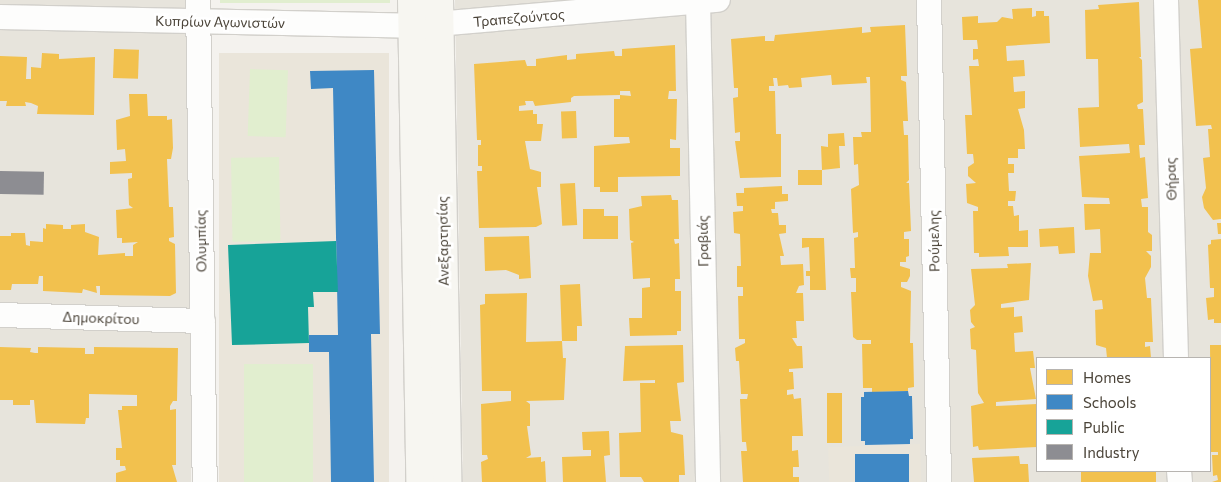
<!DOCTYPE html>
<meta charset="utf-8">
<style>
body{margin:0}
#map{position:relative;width:1221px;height:482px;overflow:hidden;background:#f4f2ee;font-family:Commissioner,sans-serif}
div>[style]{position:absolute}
.residential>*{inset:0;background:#e7e4dc;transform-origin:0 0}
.education>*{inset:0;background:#eae5da;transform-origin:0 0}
.green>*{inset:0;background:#e1eecf;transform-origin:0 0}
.homes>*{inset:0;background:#f2c14e;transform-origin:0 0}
.schools>*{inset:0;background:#3f88c5;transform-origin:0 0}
.public>*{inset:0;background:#17a398}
.industry>*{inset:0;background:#8d8d92;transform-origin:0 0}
.roads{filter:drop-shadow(1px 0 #d2d0cb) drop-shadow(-1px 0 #d2d0cb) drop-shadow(0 1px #d2d0cb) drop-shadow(0 -1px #d2d0cb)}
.minor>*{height:24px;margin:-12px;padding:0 12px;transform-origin:12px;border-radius:12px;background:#fdfdfc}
.secondary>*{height:28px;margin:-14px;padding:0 14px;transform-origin:14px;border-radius:14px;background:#f7f6f1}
span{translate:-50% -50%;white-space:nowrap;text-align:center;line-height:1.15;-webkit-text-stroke:5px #fff;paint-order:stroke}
.street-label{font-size:14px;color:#4b4439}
.legend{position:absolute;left:1036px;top:357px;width:175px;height:115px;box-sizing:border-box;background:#fff;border:1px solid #b7b4b0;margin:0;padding:6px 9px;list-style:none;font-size:15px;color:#4b4439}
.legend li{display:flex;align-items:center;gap:10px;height:25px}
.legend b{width:25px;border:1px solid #b7b4b0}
</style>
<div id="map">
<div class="residential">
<i style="left:0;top:0;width:191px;height:482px"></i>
<i style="clip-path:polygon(evenodd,455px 0,1221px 0,1221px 482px,463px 482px,455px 0,1037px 358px,1210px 358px,1210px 471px,1037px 471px,1037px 358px)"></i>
</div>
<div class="education">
<i style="left:219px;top:53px;width:170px;height:429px"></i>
<i style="left:920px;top:444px;width:38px;height:92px;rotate:88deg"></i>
</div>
<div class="green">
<i style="left:220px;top:0;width:170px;height:3px"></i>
<i style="left:250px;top:69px;width:38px;height:67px;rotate:2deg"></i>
<i style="left:279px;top:157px;width:84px;height:48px;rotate:89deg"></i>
<i style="left:313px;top:364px;width:118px;height:69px;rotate:90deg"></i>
</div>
<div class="homes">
<i style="clip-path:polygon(1198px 0,1221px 0,1221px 219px,1213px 220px,1204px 208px,1202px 197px,1206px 188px,1203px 158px,1210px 157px,1208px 129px,1212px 129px,1211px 125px,1196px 126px,1190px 49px,1202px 48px)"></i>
<i style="clip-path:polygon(1139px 2px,1141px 57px,1139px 57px,1142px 60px,1143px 102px,1137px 105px,1138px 109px,1143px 109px,1145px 145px,1139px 145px,1140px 158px,1145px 157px,1148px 198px,1141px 199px,1142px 207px,1148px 207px,1148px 232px,1152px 235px,1152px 251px,1146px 251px,1151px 256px,1151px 267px,1145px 278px,1147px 298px,1151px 298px,1153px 342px,1145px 342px,1145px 347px,1150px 346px,1151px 358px,1107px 358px,1106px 348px,1096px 345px,1095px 310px,1103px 309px,1102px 300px,1093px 301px,1088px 276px,1090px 253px,1101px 253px,1100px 229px,1085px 230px,1084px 204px,1110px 204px,1109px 198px,1082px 197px,1079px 156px,1130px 153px,1129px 144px,1080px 147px,1078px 108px,1099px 107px,1098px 59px,1086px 59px,1085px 10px,1099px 9px,1098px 5px)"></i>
<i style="clip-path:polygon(1032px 8px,1032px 17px,1036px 16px,1036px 11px,1044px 11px,1044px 16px,1049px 16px,1050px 43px,1006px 46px,1007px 61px,1024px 60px,1025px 76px,1013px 77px,1014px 92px,1025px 91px,1025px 108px,1018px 109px,1024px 130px,1025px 149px,1018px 149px,1018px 158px,1008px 158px,1008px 164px,1014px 164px,1014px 173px,1008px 173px,1009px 191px,1016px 191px,1015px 201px,1008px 201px,1008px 206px,1013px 206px,1014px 216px,1019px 215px,1019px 231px,1028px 230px,1028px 247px,1008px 247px,1009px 256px,979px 257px,979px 253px,974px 253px,973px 211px,978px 211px,978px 207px,967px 203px,966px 184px,976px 183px,968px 176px,968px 167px,974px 163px,973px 154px,967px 154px,965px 115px,972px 115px,969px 66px,979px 66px,978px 59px,973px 60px,973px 49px,978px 49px,977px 40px,963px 40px,962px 17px,978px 16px,978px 23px,997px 22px,1002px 17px,1013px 19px,1012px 9px)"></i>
<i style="clip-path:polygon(905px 25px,907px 76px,901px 76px,901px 80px,906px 82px,908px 121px,903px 121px,904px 135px,908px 135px,909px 180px,906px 183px,909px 183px,911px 231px,904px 232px,904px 239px,909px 239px,909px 256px,906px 257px,906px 262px,900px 262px,900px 266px,910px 269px,910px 276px,907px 282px,901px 282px,901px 287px,911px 291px,910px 343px,913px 343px,914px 387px,908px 388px,908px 391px,872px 392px,872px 388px,863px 388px,862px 344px,871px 344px,871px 340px,857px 340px,853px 337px,851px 292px,856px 292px,856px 278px,851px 278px,850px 268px,855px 268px,854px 238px,858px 237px,858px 232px,853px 233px,851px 189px,859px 185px,858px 164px,854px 165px,853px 137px,862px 137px,861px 132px,871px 132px,870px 77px,866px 77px,867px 83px,832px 85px,831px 75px,801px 78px,802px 87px,789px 88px,788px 85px,778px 86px,777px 78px,773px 78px,774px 86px,769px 86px,769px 91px,775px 91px,776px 134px,781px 134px,781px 177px,740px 178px,735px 141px,740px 141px,740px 132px,735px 133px,733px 98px,738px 97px,738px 88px,734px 88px,731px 39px,765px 36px,765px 41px,774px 41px,775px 35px,862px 27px,862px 33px,871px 32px,870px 27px)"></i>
<i style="clip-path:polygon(675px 45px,676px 91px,669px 91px,668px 99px,677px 99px,676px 140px,670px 139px,670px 148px,680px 148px,680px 176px,618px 177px,618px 192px,600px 192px,600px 187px,594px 187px,594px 146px,630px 143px,629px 137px,614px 137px,614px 99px,620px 99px,620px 95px,631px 96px,630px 91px,620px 91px,620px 95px,574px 96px,571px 98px,571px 102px,535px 106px,533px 101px,525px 101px,526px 105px,519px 106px,519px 111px,533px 110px,533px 114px,537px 114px,537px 124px,543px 124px,541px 141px,525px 141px,530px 169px,541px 172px,541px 187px,537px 187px,542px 224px,536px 227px,479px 228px,477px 171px,482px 171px,482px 166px,478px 166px,478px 145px,481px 145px,481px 140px,477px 140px,474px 64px,525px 60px,527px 66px,536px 66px,536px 59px,567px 55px,567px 60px,576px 59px,576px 54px,614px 51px,615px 56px,622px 56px,622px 49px)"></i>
<i style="left:114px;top:49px;width:25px;height:29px;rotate:2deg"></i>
<i style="clip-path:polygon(42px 53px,59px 54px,59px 59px,95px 57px,94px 115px,37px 114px,38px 106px,31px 103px,25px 102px,26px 106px,6px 106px,7px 101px,0 101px,0 56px,27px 57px,26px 79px,31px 79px,31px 67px,41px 68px)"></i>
<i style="clip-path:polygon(129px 94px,147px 94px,148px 116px,167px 116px,167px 120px,172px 119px,173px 148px,171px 159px,167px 159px,169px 207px,173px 207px,174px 237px,169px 238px,169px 241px,175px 244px,176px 293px,170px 296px,100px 295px,100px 286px,96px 286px,97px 293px,83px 289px,82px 293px,43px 291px,43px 276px,39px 276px,38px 284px,12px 284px,11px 290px,0 290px,0 236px,11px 236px,11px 233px,25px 233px,26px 245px,30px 246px,30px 241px,43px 242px,43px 228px,46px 229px,46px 224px,63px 225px,63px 229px,71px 229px,71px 225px,85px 224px,85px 232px,99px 237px,98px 255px,125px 253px,125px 256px,133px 256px,133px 245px,138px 242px,122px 243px,122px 238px,117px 238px,116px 210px,133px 208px,129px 205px,128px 179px,132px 178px,132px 173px,110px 174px,110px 162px,126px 161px,125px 149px,117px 150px,116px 120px,130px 116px)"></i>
<i style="left:576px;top:111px;width:27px;height:15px;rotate:88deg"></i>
<i style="clip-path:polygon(844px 133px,845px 146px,839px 146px,840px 168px,822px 170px,821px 146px,828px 147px,828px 134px)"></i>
<i style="left:822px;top:170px;width:15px;height:24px;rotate:90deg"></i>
<i style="left:575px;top:183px;width:42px;height:15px;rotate:87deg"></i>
<i style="clip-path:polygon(782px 186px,782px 194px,788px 194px,788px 201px,775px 202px,775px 209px,771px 209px,772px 213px,778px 213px,779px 225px,786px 225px,786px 233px,779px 234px,784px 256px,780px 256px,781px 265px,803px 264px,804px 285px,799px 286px,796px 293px,803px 293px,804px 321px,796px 321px,797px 338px,792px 338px,797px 346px,802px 346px,803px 368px,789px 369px,789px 372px,793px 372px,794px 389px,787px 390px,787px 395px,793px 394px,794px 399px,801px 398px,803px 436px,792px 436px,792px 451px,798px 450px,799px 467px,793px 467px,793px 477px,799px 477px,799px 482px,743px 482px,741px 451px,747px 451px,746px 442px,742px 442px,740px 399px,747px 399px,748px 394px,741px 394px,739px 361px,736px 361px,735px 348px,745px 343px,745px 339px,739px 339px,738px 296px,743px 296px,743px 287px,737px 287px,737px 266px,741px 266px,740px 234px,734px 233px,733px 212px,743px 211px,743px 206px,737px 206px,736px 193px,744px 193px,744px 188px)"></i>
<i style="clip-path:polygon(671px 195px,672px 200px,678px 200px,679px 239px,674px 239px,675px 244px,679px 243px,680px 279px,675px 279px,675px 291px,681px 291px,681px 331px,677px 331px,677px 335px,630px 336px,629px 318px,642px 318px,642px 288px,650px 287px,650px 278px,633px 279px,631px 243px,634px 242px,630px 240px,629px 209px,642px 206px,641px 196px)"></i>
<i style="clip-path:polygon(583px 209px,604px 209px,604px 216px,618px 216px,618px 239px,583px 239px)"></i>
<i style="clip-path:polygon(1217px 223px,1221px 223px,1221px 234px,1218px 234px)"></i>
<i style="clip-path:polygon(1074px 227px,1075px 253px,1059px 254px,1058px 246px,1040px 247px,1039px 229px)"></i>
<i style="clip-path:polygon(529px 236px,531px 278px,519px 279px,519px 275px,506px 270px,485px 271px,484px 237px)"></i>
<i style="clip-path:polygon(802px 238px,824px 238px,826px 290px,810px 290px,810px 276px,806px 276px,806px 271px,810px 271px,809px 247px,802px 248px)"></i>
<i style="clip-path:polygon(1221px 239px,1221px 323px,1214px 323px,1214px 319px,1208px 320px,1206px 298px,1214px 297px,1214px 288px,1210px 288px,1208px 245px,1211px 244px,1211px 240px)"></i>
<i style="clip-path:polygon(1031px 263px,1029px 300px,1001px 304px,1001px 308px,1014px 307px,1014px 317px,1022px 316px,1023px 332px,1014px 333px,1015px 352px,1033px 351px,1035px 368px,1030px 368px,1036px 399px,996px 402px,996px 406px,1037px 404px,1037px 447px,979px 450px,978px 446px,973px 447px,971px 406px,984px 403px,978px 393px,976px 350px,971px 349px,970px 329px,975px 327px,971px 322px,970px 310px,975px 305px,971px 269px,1008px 268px,1007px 264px)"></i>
<i style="clip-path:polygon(580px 284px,582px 326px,577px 326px,577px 341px,562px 341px,560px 285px)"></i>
<i style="clip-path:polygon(527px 293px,526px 342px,562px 341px,563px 358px,566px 358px,564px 400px,526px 401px,530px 404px,530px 426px,527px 426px,531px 455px,526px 458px,541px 457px,541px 462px,545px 461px,546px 482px,482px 482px,481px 462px,488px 459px,487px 455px,482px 455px,481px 404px,511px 401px,511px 391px,482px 391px,480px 305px,485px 304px,485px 294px)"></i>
<i style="clip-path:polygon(683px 345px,684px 382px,677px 383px,681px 421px,670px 421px,671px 432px,683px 435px,685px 475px,679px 475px,679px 482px,644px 482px,641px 477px,620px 477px,619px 433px,641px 432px,640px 383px,655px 383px,655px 380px,623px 381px,625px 346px)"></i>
<i style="clip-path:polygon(1210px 345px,1221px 345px,1221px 482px,1212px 482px,1218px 480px,1217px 475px,1213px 476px,1212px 455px,1218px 455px,1218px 452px,1211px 452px)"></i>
<i style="clip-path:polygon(0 347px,31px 348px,30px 352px,35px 353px,38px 353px,38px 347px,85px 348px,85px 354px,94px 354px,94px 347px,178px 348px,177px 401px,173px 401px,170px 406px,170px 410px,176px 409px,176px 465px,172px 465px,177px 482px,116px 482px,116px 473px,126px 470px,125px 466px,120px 466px,120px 460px,116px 460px,116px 448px,122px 448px,118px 410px,122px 410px,122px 406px,137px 406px,137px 395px,89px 394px,89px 418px,86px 418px,85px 424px,36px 423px,34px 400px,30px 400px,30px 405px,13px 405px,13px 400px,0 400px)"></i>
<i style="left:827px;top:393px;width:15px;height:50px"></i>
<i style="clip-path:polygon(609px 431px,610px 455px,604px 456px,606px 482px,563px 482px,562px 457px,591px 456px,591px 450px,583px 450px,582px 432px)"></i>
<i style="clip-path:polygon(1019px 456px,1020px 464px,1028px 464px,1029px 482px,974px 482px,972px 458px)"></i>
<i style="left:1081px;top:471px;width:75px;height:11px"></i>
</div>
<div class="schools">
<i style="clip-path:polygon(374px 70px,380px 334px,371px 334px,374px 482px,331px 482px,329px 352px,309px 352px,309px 335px,338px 335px,333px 88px,311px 89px,310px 71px)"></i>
<i style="clip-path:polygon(908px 391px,909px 396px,912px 396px,913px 439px,910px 439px,910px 444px,865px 445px,865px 441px,861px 441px,861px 397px,864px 397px,864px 392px)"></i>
<i style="left:909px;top:454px;width:28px;height:54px;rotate:90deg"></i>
</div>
<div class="public">
<i style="clip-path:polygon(336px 241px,338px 292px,313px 292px,314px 307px,308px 307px,309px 343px,232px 345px,228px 245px)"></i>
</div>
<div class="industry">
<i style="left:0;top:171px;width:44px;height:23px;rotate:1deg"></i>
</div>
<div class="roads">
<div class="minor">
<i style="left:198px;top:0;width:482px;rotate:89.2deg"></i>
<i style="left:698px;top:0;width:482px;rotate:88.8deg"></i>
<i style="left:929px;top:0;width:482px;rotate:88.8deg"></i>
<i style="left:1166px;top:0;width:358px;rotate:88.4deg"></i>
<i style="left:0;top:17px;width:413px;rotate:1.2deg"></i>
<i style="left:413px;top:26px;width:306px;rotate:-4.9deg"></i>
<i style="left:0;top:315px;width:203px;rotate:1.7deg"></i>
<i style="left:1179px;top:471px;width:11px;rotate:85deg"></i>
</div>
<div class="secondary">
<i style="left:412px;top:0;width:482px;rotate:89deg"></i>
<i style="left:439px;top:0;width:482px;rotate:89deg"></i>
</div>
</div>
<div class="street-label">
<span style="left:519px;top:18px;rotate:-5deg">Τραπεζούντος</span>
<span style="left:220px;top:22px;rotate:1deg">Κυπρίων Αγωνιστών</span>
<span style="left:1171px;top:179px;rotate:-92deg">Θήρας</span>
<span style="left:201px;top:241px;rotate:-91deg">Ολυμπίας</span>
<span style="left:443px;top:241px;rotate:-91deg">Ανεξαρτησίας</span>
<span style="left:703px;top:241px;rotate:-91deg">Γραβιάς</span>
<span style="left:934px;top:241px;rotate:-91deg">Ρούμελης</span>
<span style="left:101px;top:318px;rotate:2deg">Δημοκρίτου</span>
</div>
<ul class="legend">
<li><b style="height:14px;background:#f2c14e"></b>Homes</li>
<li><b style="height:14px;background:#3f88c5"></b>Schools</li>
<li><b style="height:14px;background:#17a398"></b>Public</li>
<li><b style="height:14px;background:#8d8d92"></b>Industry</li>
</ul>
</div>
